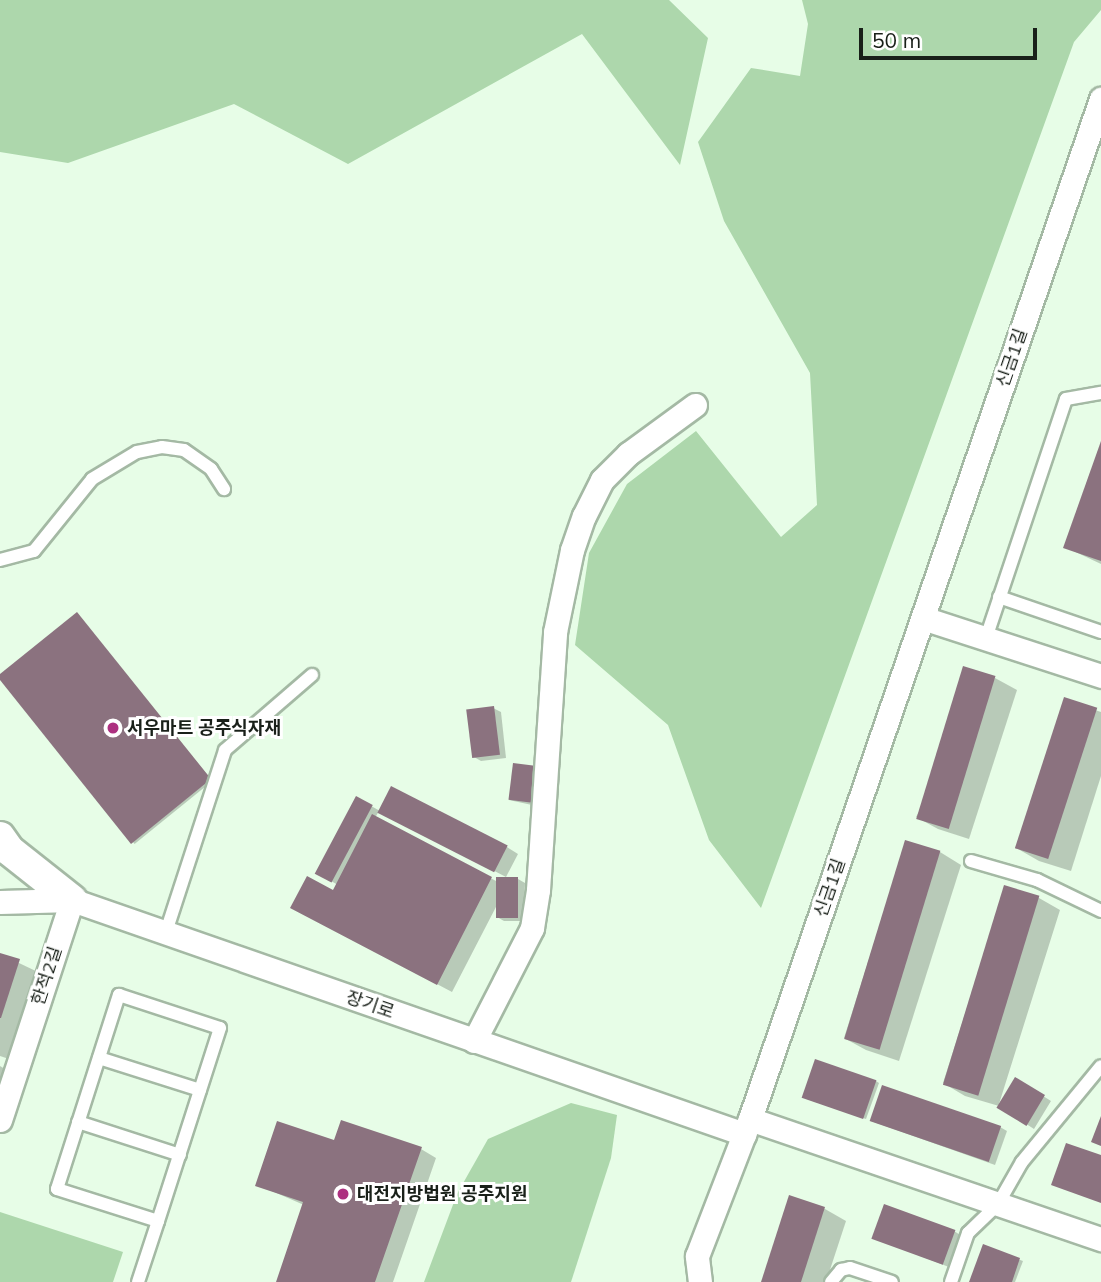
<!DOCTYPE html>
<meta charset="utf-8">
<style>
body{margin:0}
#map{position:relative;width:1101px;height:1282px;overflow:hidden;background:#e7fde7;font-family:Mulish,"Noto Sans KR",sans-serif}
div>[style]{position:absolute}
.green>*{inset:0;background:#add7ac}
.shadow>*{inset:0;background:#0003;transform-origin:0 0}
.building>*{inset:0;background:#8b727f;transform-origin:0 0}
.roads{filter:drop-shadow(2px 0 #a4b9a4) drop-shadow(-2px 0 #a4b9a4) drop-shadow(0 2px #a4b9a4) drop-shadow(0 -2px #a4b9a4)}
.service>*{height:12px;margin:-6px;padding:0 6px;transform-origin:6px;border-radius:6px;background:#fff}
.minor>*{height:23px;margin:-11.5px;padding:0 11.5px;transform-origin:11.5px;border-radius:11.5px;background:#fff}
.tertiary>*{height:30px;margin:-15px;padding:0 15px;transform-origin:15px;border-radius:15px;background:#fff}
.dots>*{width:19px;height:19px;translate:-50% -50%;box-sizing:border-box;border:4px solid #fff;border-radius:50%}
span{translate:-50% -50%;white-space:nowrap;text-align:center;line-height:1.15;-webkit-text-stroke:6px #fff;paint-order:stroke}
.street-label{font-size:18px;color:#192019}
.poi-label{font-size:18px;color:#192019;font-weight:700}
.left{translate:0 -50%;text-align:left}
.scale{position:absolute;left:859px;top:28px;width:178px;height:32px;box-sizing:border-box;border:4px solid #192019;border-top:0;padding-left:9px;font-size:21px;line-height:24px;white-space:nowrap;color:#192019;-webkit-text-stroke:5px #fff;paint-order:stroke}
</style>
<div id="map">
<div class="green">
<i style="clip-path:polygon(0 0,669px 0,708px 38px,680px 165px,582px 34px,348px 164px,234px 104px,68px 163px,0 152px)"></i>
<i style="clip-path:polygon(802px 0,1101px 0,1101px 10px,1074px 42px,761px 908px,709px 840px,668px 725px,575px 645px,589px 553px,627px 484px,696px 431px,781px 537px,817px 505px,810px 373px,724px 221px,698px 142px,751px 68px,800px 76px,808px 24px)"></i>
<i style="clip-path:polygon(571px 1103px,617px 1115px,611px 1158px,571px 1282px,424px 1282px,457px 1194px,488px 1139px)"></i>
<i style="clip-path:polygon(0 1212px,123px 1252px,113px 1282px,0 1282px)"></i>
</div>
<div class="shadow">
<i style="clip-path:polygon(1101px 445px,1101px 564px,1065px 547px)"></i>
<i style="left:77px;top:614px;width:215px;height:100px;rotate:51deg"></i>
<i style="clip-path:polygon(995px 678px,1017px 690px,969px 839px,938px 829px,916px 817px)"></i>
<i style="clip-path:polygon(1065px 700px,1101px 712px,1101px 776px,1071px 871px,1039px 861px,1018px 849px)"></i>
<i style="clip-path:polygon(493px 708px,501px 712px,506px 758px,481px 761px,474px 757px)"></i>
<i style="clip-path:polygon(514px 765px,541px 807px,509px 800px)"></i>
<i style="clip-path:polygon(357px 798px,380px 811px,507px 847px,518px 854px,506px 877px,379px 811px,375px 818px,498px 882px,518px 879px,525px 883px,524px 921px,504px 921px,497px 917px,497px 905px,452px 992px,308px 916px,338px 885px,317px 873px)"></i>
<i style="clip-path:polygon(906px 842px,940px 852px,961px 865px,899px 1061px,866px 1050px,844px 1038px)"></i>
<i style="clip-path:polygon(1005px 888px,1039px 898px,1060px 910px,999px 1104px,1016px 1079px,1051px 1101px,1034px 1129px,999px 1106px,965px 1096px,943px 1083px)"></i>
<i style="clip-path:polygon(0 954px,40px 973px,12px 1060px,0 1056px)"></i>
<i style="clip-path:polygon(0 1066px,8px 1071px,0 1096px)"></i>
<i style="clip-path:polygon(876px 1081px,879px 1083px,866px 1119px,807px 1099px)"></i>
<i style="clip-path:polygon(871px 1121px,1000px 1127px,1007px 1131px,995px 1165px)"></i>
<i style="clip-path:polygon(335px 1142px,421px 1149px,436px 1158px,393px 1282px,278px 1282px,304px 1205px,258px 1185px)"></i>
<i style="clip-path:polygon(790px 1197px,825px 1209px,846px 1221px,826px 1282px,763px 1282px)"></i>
<i style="clip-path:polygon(954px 1231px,965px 1238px,954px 1269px,874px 1238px)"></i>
<i style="clip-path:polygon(984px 1247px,1023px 1261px,1015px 1282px,971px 1282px)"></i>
</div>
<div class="building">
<i style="clip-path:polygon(1101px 441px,1101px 561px,1063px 548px)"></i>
<i style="clip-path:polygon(77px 612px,211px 779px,131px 844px,0 680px,0 674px)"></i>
<i style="left:963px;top:666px;width:34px;height:160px;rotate:17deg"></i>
<i style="left:1064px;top:697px;width:35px;height:159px;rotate:18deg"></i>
<i style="left:494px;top:706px;width:49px;height:28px;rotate:83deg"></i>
<i style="left:513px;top:763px;width:26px;height:37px;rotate:7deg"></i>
<i style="left:391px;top:786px;width:131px;height:30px;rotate:27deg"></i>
<i style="left:356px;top:796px;width:19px;height:88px;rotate:28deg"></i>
<i style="clip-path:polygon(372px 814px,492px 877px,437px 985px,290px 908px,307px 876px,333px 890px)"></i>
<i style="left:905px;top:840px;width:37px;height:208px;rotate:17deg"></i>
<i style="left:496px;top:877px;width:22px;height:41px"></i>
<i style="left:1004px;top:885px;width:37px;height:209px;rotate:17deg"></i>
<i style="clip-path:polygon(0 953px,20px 959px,1px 1018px,0 1018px)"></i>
<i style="left:815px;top:1059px;width:65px;height:41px;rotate:19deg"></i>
<i style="left:1015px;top:1077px;width:35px;height:36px;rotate:31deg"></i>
<i style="left:882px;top:1085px;width:126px;height:38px;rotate:19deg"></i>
<i style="clip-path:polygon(1101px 1116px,1101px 1146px,1091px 1142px)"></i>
<i style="clip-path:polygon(341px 1120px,422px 1147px,375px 1282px,276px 1282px,303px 1202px,255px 1186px,277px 1121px,334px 1140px)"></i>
<i style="clip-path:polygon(1066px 1143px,1101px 1155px,1101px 1203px,1051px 1185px)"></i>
<i style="clip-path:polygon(789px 1195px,825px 1207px,801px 1282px,761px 1282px)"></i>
<i style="left:884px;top:1204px;width:76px;height:37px;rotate:20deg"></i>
<i style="clip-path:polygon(983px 1244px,1020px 1258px,1012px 1282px,969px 1282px)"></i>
</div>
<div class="roads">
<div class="service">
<i style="left:0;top:560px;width:35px;rotate:-15deg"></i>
<i style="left:34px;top:551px;width:92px;rotate:-51.1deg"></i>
<i style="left:92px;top:479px;width:52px;rotate:-31deg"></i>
<i style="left:137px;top:452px;width:25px;rotate:-11deg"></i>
<i style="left:162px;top:447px;width:22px;rotate:8deg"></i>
<i style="left:184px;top:450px;width:33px;rotate:35deg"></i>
<i style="left:211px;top:469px;width:24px;rotate:57deg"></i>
<i style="left:999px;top:597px;width:108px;rotate:18.9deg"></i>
<i style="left:986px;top:638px;width:252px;rotate:-71.5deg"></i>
<i style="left:1066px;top:399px;width:36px;rotate:-10deg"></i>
<i style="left:971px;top:861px;width:69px;rotate:16.1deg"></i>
<i style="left:1037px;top:880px;width:71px;rotate:25.8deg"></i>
<i style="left:165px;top:935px;width:194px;rotate:-72deg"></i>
<i style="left:225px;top:750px;width:115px;rotate:-40.8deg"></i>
<i style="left:119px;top:995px;width:106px;rotate:18.1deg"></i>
<i style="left:220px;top:1028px;width:203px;rotate:107.8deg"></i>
<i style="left:158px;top:1221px;width:106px;rotate:-162.4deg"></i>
<i style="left:57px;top:1189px;width:204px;rotate:-72.3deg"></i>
<i style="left:99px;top:1058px;width:106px;rotate:17.6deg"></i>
<i style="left:78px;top:1122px;width:107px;rotate:17.9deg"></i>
<i style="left:138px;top:1282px;width:64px;rotate:-71.8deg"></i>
<i style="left:831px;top:1282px;width:16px;rotate:-50deg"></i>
<i style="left:841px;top:1270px;width:9px;rotate:-13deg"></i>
<i style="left:850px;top:1268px;width:44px;rotate:18.4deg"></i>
<i style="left:951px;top:1282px;width:52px;rotate:-70.9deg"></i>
<i style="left:968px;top:1233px;width:42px;rotate:-44deg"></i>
<i style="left:998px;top:1204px;width:48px;rotate:-60.3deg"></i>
<i style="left:1022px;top:1162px;width:124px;rotate:-50.5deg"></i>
</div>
<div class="minor">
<i style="left:923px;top:618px;width:187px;rotate:18deg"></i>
<i style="left:0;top:902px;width:72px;rotate:-1.6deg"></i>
<i style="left:72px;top:900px;width:712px;rotate:19.2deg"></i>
<i style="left:474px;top:1041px;width:127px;rotate:-62.8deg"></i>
<i style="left:532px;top:928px;width:38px;rotate:-81deg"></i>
<i style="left:538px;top:890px;width:259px;rotate:-86.2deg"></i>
<i style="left:555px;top:632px;width:84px;rotate:-78.3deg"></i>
<i style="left:572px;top:550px;width:36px;rotate:-71deg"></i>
<i style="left:584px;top:516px;width:40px;rotate:-63.4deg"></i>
<i style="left:602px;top:480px;width:37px;rotate:-45deg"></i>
<i style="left:628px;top:454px;width:83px;rotate:-36.2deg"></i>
<i style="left:750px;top:1119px;width:371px;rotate:18.9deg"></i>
<i style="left:0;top:1120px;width:231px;rotate:-71.9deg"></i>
<i style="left:700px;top:1282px;width:26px;rotate:-97deg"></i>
<i style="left:697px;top:1256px;width:147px;rotate:-68.9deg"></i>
<i style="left:750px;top:1119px;width:1079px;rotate:-71.01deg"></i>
</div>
<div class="tertiary">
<i style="left:0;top:837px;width:16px;rotate:55deg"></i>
<i style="left:9px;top:850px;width:80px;rotate:38.4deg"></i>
</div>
</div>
<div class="dots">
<i style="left:113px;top:728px;background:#ad3080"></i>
<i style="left:343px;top:1194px;background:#ad3080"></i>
</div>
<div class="street-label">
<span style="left:1012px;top:358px;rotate:-71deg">신금1길</span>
<span style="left:830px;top:888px;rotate:-71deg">신금1길</span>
<span style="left:47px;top:976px;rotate:-72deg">한적2길</span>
<span style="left:370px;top:1005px;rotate:19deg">장기로</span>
</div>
<div class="poi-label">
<span class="left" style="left:127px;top:728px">서우마트 공주식자재</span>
<span class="left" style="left:357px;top:1194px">대전지방법원 공주지원</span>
</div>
<div class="scale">50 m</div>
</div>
